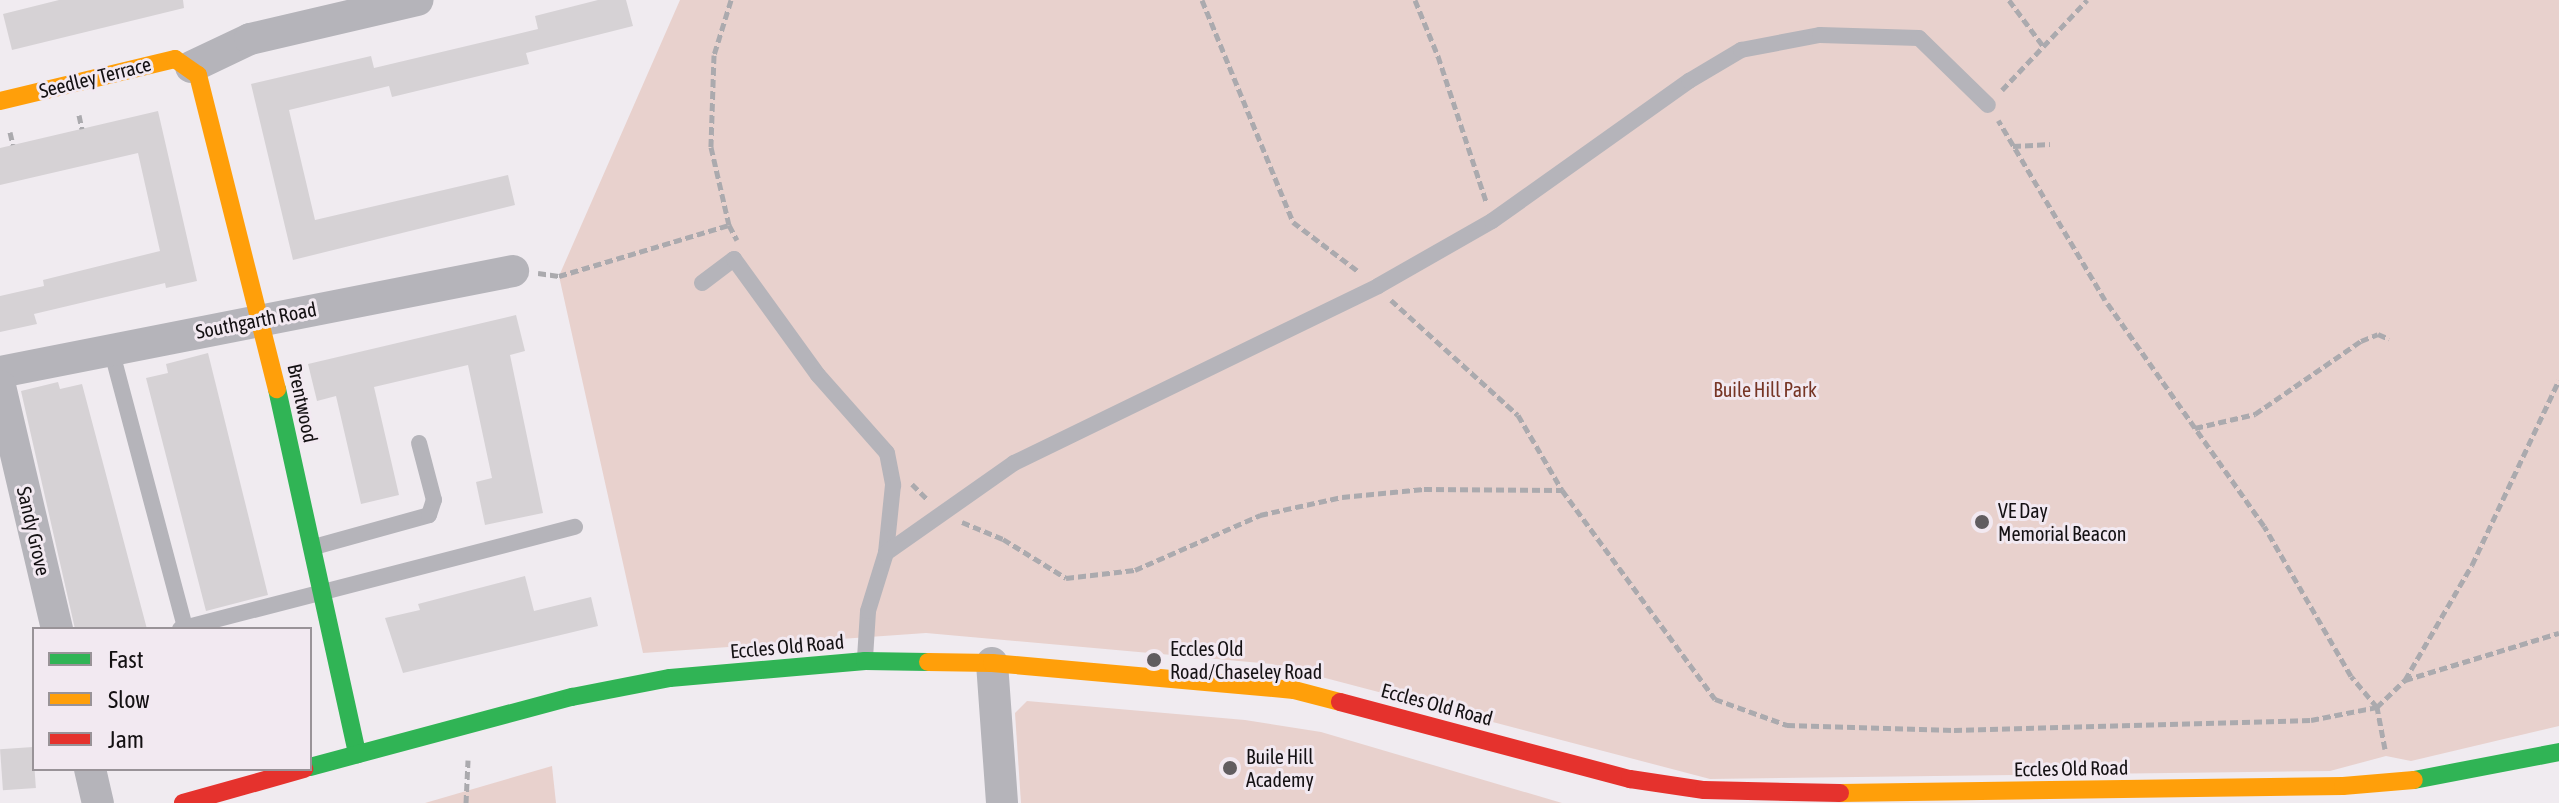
<!DOCTYPE html>
<style>
body{margin:0}
#map{position:relative;width:2559px;height:803px;overflow:hidden;background:#f0ebf0;font-family:"Asap Condensed",sans-serif}
div>[style]{position:absolute}
.green>*{inset:0;background:#e8d1cd}
.building>*{inset:0;background:#d6d2d5;transform-origin:0 0}
.path>*{height:5px;margin-top:-2.5px;transform-origin:0;background:repeating-linear-gradient(90deg,#abaaae 0 8px,transparent 0 12px)}
.lane>*{height:16px;margin:-8px;padding:0 8px;transform-origin:8px;border-radius:8px;background:#b5b4ba}
.street>*{height:32px;margin:-16px;padding:0 16px;transform-origin:16px;border-radius:16px;background:#b5b4ba}
.fast>*{height:18px;margin:-9px;padding:0 9px;transform-origin:9px;border-radius:9px;background:#30b455}
.slow>*{height:18px;margin:-9px;padding:0 9px;transform-origin:9px;border-radius:9px;background:#ff9f0a}
.jam>*{height:18px;margin:-9px;padding:0 9px;transform-origin:9px;border-radius:9px;background:#e5322d}
.dots>*{width:22px;height:22px;translate:-50% -50%;box-sizing:border-box;border:4px solid #f2e9f1;border-radius:50%}
span{translate:-50% -50%;white-space:nowrap;text-align:center;line-height:1.15;-webkit-text-stroke:6px #f2e9f1;paint-order:stroke}
.street-label{font-size:20px;color:#141113}
.park-label{font-size:20px;color:#763525}
.poi-label{font-size:20px;color:#141113}
.left{translate:0 -50%;text-align:left}
.legend{position:absolute;left:32px;top:627px;width:280px;height:144px;box-sizing:border-box;background:#f2e9f1;border:2px solid #999398;margin:0;padding:10px 14px;list-style:none;font-size:24px;color:#141113}
.legend li{display:flex;align-items:center;gap:16px;height:40px}
.legend b{width:40px;border:2px solid #999398}
</style>
<div id="map">
<div class="green">
<i style="clip-path:polygon(680px 0,2559px 0,2559px 726px,2411px 761px,2386px 756px,2330px 771px,1710px 779px,1272px 664px,926px 633px,643px 653px,559px 276px)"></i>
<i style="clip-path:polygon(1027px 701px,1245px 720px,1321px 732px,1562px 803px,1021px 803px,1015px 713px)"></i>
<i style="clip-path:polygon(552px 766px,556px 803px,425px 803px)"></i>
</div>
<div class="building">
<i style="clip-path:polygon(59px 0,183px 0,184px 8px,12px 50px,3px 14px)"></i>
<i style="clip-path:polygon(598px 0,626px 0,633px 26px,526px 53px,529px 64px,392px 97px,389px 86px,289px 110px,315px 220px,508px 175px,515px 205px,293px 260px,251px 84px,371px 56px,374px 68px,538px 29px,535px 16px)"></i>
<i style="clip-path:polygon(158px 111px,197px 281px,166px 288px,165px 283px,34px 314px,37px 324px,0 332px,0 296px,44px 286px,43px 280px,160px 251px,138px 153px,0 185px,0 148px)"></i>
<i style="clip-path:polygon(516px 315px,525px 351px,510px 355px,543px 513px,485px 525px,476px 482px,492px 478px,468px 365px,374px 387px,399px 495px,361px 504px,336px 396px,317px 401px,308px 364px)"></i>
<i style="clip-path:polygon(208px 353px,268px 595px,206px 611px,146px 378px,168px 373px,166px 364px)"></i>
<i style="clip-path:polygon(58px 382px,60px 389px,82px 384px,147px 629px,75px 629px,21px 391px)"></i>
<i style="clip-path:polygon(525px 576px,534px 611px,591px 597px,598px 626px,403px 673px,385px 618px,420px 610px,418px 604px)"></i>
<i style="left:33px;top:747px;width:41px;height:33px;rotate:86deg"></i>
</div>
<div class="path">
<i style="left:731px;top:0;width:58px;rotate:107.2deg"></i>
<i style="left:714px;top:55px;width:92px;rotate:91.9deg"></i>
<i style="left:711px;top:147px;width:80px;rotate:77deg"></i>
<i style="left:729px;top:225px;width:17px;rotate:62deg"></i>
<i style="left:1202px;top:0;width:240px;rotate:67.7deg"></i>
<i style="left:1293px;top:222px;width:83px;rotate:37.1deg"></i>
<i style="left:1415px;top:0;width:61px;rotate:67.7deg"></i>
<i style="left:1438px;top:56px;width:153px;rotate:71.7deg"></i>
<i style="left:2009px;top:0;width:57px;rotate:53.5deg"></i>
<i style="left:2002px;top:90px;width:124px;rotate:-46.6deg"></i>
<i style="left:79px;top:115px;width:14px;rotate:78deg"></i>
<i style="left:10px;top:132px;width:13px;rotate:77deg"></i>
<i style="left:2013px;top:146px;width:37px;rotate:-3deg"></i>
<i style="left:538px;top:273px;width:21px;rotate:8deg"></i>
<i style="left:559px;top:276px;width:177px;rotate:-16.7deg"></i>
<i style="left:1391px;top:300px;width:171px;rotate:42.2deg"></i>
<i style="left:1518px;top:415px;width:87px;rotate:59.6deg"></i>
<i style="left:1562px;top:490px;width:259px;rotate:53.8deg"></i>
<i style="left:1715px;top:699px;width:77px;rotate:19.9deg"></i>
<i style="left:1787px;top:725px;width:167px;rotate:1.7deg"></i>
<i style="left:1954px;top:730px;width:357px;rotate:-1.6deg"></i>
<i style="left:2311px;top:720px;width:67px;rotate:-11.1deg"></i>
<i style="left:2377px;top:707px;width:40px;rotate:-130deg"></i>
<i style="left:2351px;top:676px;width:173px;rotate:-120.1deg"></i>
<i style="left:2264px;top:526px;width:276px;rotate:-125.1deg"></i>
<i style="left:2105px;top:300px;width:209px;rotate:-120.7deg"></i>
<i style="left:2195px;top:428px;width:62px;rotate:-13.1deg"></i>
<i style="left:2255px;top:414px;width:129px;rotate:-34.6deg"></i>
<i style="left:2361px;top:341px;width:18px;rotate:-22deg"></i>
<i style="left:2378px;top:334px;width:12px;rotate:24deg"></i>
<i style="left:912px;top:484px;width:23px;rotate:45deg"></i>
<i style="left:962px;top:522px;width:44px;rotate:22.5deg"></i>
<i style="left:1003px;top:539px;width:74px;rotate:31.8deg"></i>
<i style="left:1066px;top:578px;width:69px;rotate:-6.6deg"></i>
<i style="left:1135px;top:570px;width:137px;rotate:-23.7deg"></i>
<i style="left:1260px;top:515px;width:84px;rotate:-12.4deg"></i>
<i style="left:1342px;top:497px;width:82px;rotate:-5.6deg"></i>
<i style="left:1424px;top:489px;width:138px;rotate:0.4deg"></i>
<i style="left:2405px;top:680px;width:161px;rotate:-17deg"></i>
<i style="left:2385px;top:749px;width:43px;rotate:-100.8deg"></i>
<i style="left:2377px;top:707px;width:39px;rotate:-44deg"></i>
<i style="left:2405px;top:680px;width:133px;rotate:-59.8deg"></i>
<i style="left:2472px;top:565px;width:204px;rotate:-64.8deg"></i>
<i style="left:466px;top:803px;width:43px;rotate:-87.3deg"></i>
</div>
<div class="lane">
<i style="left:702px;top:283px;width:40px;rotate:-37deg"></i>
<i style="left:734px;top:259px;width:143px;rotate:54.1deg"></i>
<i style="left:818px;top:375px;width:104px;rotate:48.5deg"></i>
<i style="left:887px;top:453px;width:33px;rotate:79deg"></i>
<i style="left:893px;top:485px;width:68px;rotate:95.9deg"></i>
<i style="left:111px;top:349px;width:289px;rotate:75.1deg"></i>
<i style="left:314px;top:547px;width:119px;rotate:-15.5deg"></i>
<i style="left:429px;top:515px;width:16px;rotate:-72deg"></i>
<i style="left:434px;top:500px;width:59px;rotate:-104.7deg"></i>
<i style="left:180px;top:629px;width:408px;rotate:-14.5deg"></i>
<i style="left:865px;top:658px;width:47px;rotate:-86.3deg"></i>
<i style="left:868px;top:611px;width:61px;rotate:-72.8deg"></i>
<i style="left:886px;top:553px;width:156px;rotate:-35.1deg"></i>
<i style="left:1014px;top:463px;width:405px;rotate:-25.9deg"></i>
<i style="left:1378px;top:286px;width:131px;rotate:-29.7deg"></i>
<i style="left:1492px;top:221px;width:242px;rotate:-35.4deg"></i>
<i style="left:1689px;top:81px;width:61px;rotate:-30.8deg"></i>
<i style="left:1741px;top:50px;width:80px;rotate:-10.8deg"></i>
<i style="left:1820px;top:35px;width:99px;rotate:1.7deg"></i>
<i style="left:1919px;top:38px;width:96px;rotate:44.2deg"></i>
</div>
<div class="street">
<i style="left:191px;top:67px;width:65px;rotate:-25.4deg"></i>
<i style="left:250px;top:39px;width:172px;rotate:-13.1deg"></i>
<i style="left:0;top:372px;width:523px;rotate:-11.14deg"></i>
<i style="left:0;top:386px;width:250px;rotate:76.8deg"></i>
<i style="left:992px;top:663px;width:140px;rotate:85.9deg"></i>
<i style="left:90px;top:769px;width:35px;rotate:77deg"></i>
</div>
<div class="fast">
<i style="left:277px;top:389px;width:374px;rotate:77.6deg"></i>
<i style="left:310px;top:767px;width:271px;rotate:-15deg"></i>
<i style="left:572px;top:697px;width:100px;rotate:-11deg"></i>
<i style="left:670px;top:678px;width:196px;rotate:-5deg"></i>
<i style="left:865px;top:661px;width:63px;rotate:0.9deg"></i>
<i style="left:2414px;top:780px;width:148px;rotate:-10.9deg"></i>
</div>
<div class="slow">
<i style="left:0;top:101px;width:180px;rotate:-13.5deg"></i>
<i style="left:175px;top:59px;width:28px;rotate:35deg"></i>
<i style="left:198px;top:75px;width:324px;rotate:75.9deg"></i>
<i style="left:928px;top:662px;width:64px;rotate:0.9deg"></i>
<i style="left:992px;top:663px;width:303px;rotate:5.1deg"></i>
<i style="left:1294px;top:690px;width:48px;rotate:14.6deg"></i>
<i style="left:1840px;top:793px;width:503px;rotate:-0.8deg"></i>
<i style="left:2343px;top:786px;width:71px;rotate:-4.8deg"></i>
</div>
<div class="jam">
<i style="left:1340px;top:702px;width:300px;rotate:14.9deg"></i>
<i style="left:1630px;top:779px;width:75px;rotate:8.5deg"></i>
<i style="left:1704px;top:790px;width:136px;rotate:1.3deg"></i>
<i style="left:183px;top:803px;width:126px;rotate:-15.7deg"></i>
</div>
<div class="dots">
<i style="left:1982px;top:522px;background:#615d60"></i>
<i style="left:1154px;top:660px;background:#615d60"></i>
<i style="left:1230px;top:768px;background:#615d60"></i>
</div>
<div class="street-label">
<span style="left:95px;top:77px;rotate:-14deg">Seedley Terrace</span>
<span style="left:256px;top:320px;rotate:-11deg">Southgarth Road</span>
<span style="left:303px;top:403px;rotate:78deg">Brentwood</span>
<span style="left:34px;top:531px;rotate:77deg">Sandy Grove</span>
<span style="left:787px;top:646px;rotate:-5deg">Eccles Old Road</span>
<span style="left:1437px;top:704px;rotate:15deg">Eccles Old Road</span>
<span style="left:2071px;top:768px;rotate:-1deg">Eccles Old Road</span>
</div>
<div class="park-label">
<span style="left:1765px;top:389px">Buile Hill Park</span>
</div>
<div class="poi-label">
<span class="left" style="left:1998px;top:522px">VE Day<br>Memorial Beacon</span>
<span class="left" style="left:1170px;top:660px">Eccles Old<br>Road/Chaseley Road</span>
<span class="left" style="left:1246px;top:768px">Buile Hill<br>Academy</span>
</div>
<ul class="legend">
<li><b style="height:10px;background:#30b455"></b>Fast</li>
<li><b style="height:10px;background:#ff9f0a"></b>Slow</li>
<li><b style="height:10px;background:#e5322d"></b>Jam</li>
</ul>
</div>
